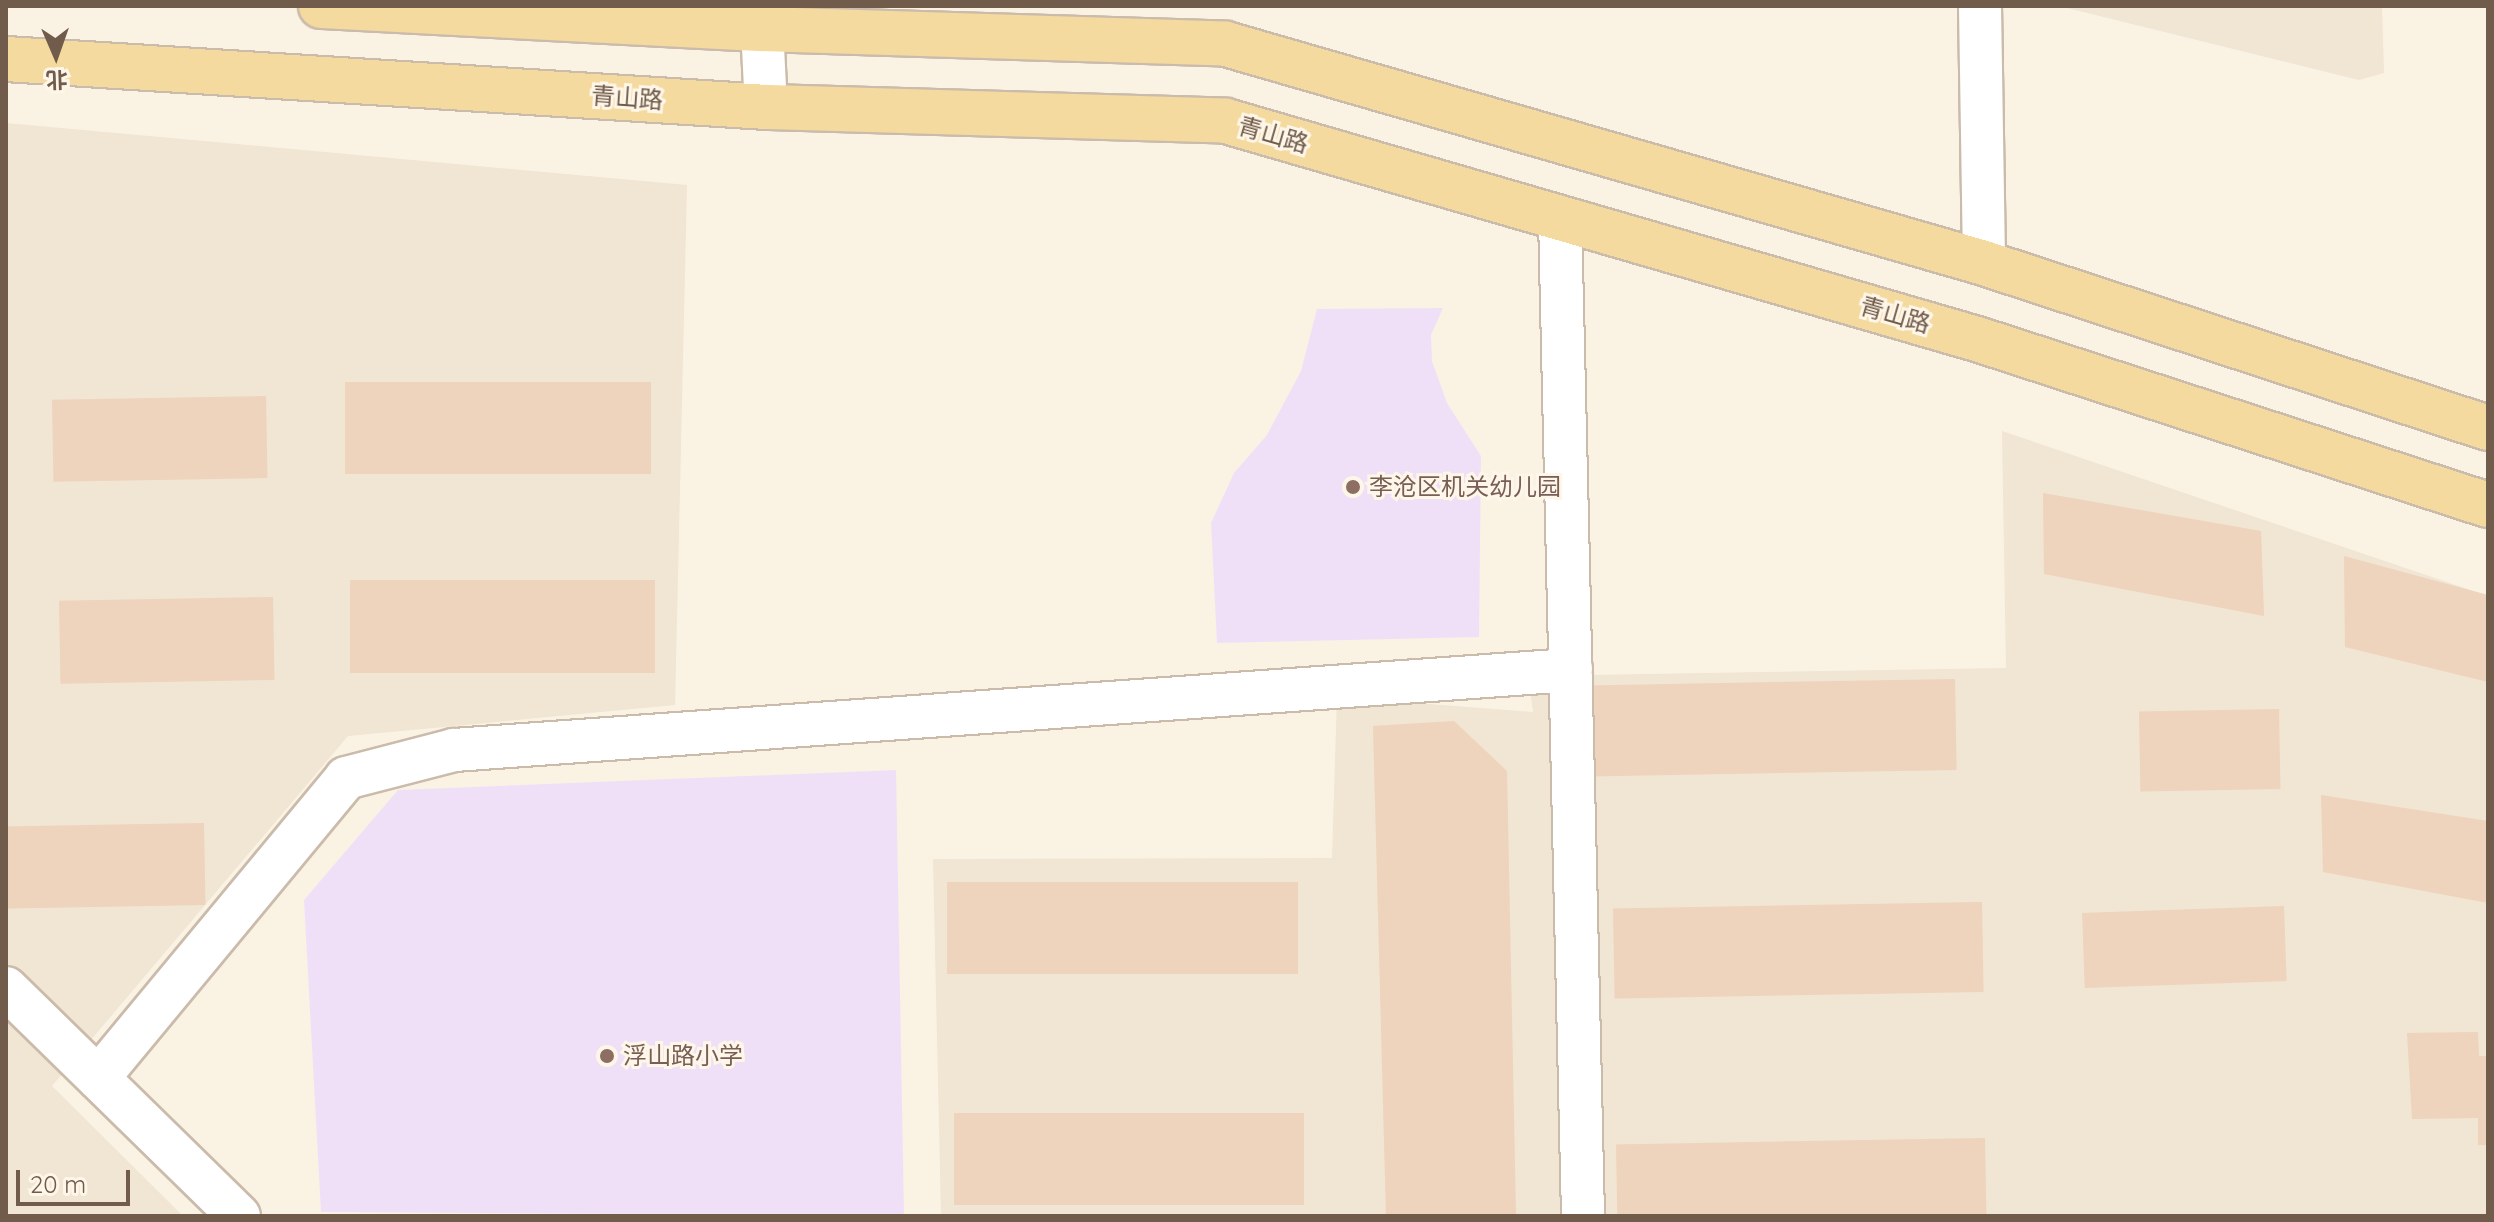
<!DOCTYPE html>
<meta charset="utf-8">
<style>
body{margin:0}
#map{position:relative;width:2494px;height:1222px;overflow:hidden;background:#faf3e4;font-family:Quicksand,"Noto Sans SC",sans-serif}
div>[style]{position:absolute}
.residential>*{inset:0;background:#f1e5d3}
.education>*{inset:0;background:#f0e0f7}
.building>*{inset:0;background:#eed3bd;transform-origin:0 0}
.roads{filter:drop-shadow(2px 0 #cbbbab) drop-shadow(-2px 0 #cbbbab) drop-shadow(0 2px #cbbbab) drop-shadow(0 -2px #cbbbab)}
.minor>*{height:42px;margin:-21px;padding:0 21px;transform-origin:21px;border-radius:21px;background:#fff}
.major>*{height:44px;margin:-22px;padding:0 22px;transform-origin:22px;border-radius:22px;background:#f5daa0}
.dots>*{width:22px;height:22px;translate:-50% -50%;box-sizing:border-box;border:4px solid #fef7e9;border-radius:50%}
span{translate:-50% -50%;white-space:nowrap;text-align:center;line-height:1.15;-webkit-text-stroke:6px #fef7e9;paint-order:stroke}
.street-label{font-size:24px;color:#715b4b}
.education-label{font-size:24px;color:#785e54}
.left{translate:0 -50%;text-align:left}
.frame{position:absolute;inset:0;border:8px solid #715b4b;pointer-events:none}
.north{position:absolute;left:16px;top:16px;width:80px;height:80px;-webkit-text-stroke:6px #fef7e9;paint-order:stroke;rotate:178deg;font-size:22px;font-weight:700;line-height:32px;text-align:center;color:#715b4b}
.north::after{content:'';display:block;margin:auto;width:28px;height:36px;background:#715b4b;clip-path:polygon(50% 0,100% 100%,50% 72%,0 100%)}
.scale{position:absolute;left:16px;top:1170px;width:114px;height:36px;box-sizing:border-box;border:4px solid #715b4b;border-top:0;padding-left:10px;font-size:24px;line-height:28px;white-space:nowrap;color:#715b4b;-webkit-text-stroke:6px #fef7e9;paint-order:stroke}
</style>
<div id="map">
<div class="residential">
<i style="clip-path:polygon(2059px 6px,2382px 6px,2384px 73px,2359px 80px)"></i>
<i style="clip-path:polygon(6px 123px,687px 185px,675px 705px,348px 736px,52px 1086px,183px 1216px,6px 1216px)"></i>
<i style="clip-path:polygon(2002px 431px,2488px 596px,2488px 1216px,941px 1216px,933px 859px,1332px 858px,1337px 697px,1533px 712px,1528px 676px,2006px 668px)"></i>
</div>
<div class="education">
<i style="clip-path:polygon(1443px 308px,1431px 335px,1432px 361px,1447px 403px,1481px 456px,1479px 637px,1217px 643px,1211px 523px,1234px 473px,1267px 435px,1301px 371px,1317px 309px)"></i>
<i style="clip-path:polygon(896px 770px,904px 1216px,321px 1212px,304px 900px,398px 790px)"></i>
</div>
<div class="building">
<i style="left:651px;top:382px;width:92px;height:306px;rotate:90deg"></i>
<i style="left:266px;top:396px;width:82px;height:214px;rotate:89deg"></i>
<i style="clip-path:polygon(2043px 493px,2261px 531px,2264px 616px,2044px 574px)"></i>
<i style="clip-path:polygon(2344px 556px,2488px 595px,2488px 682px,2345px 647px)"></i>
<i style="left:655px;top:580px;width:93px;height:305px;rotate:90deg"></i>
<i style="left:273px;top:597px;width:83px;height:214px;rotate:89deg"></i>
<i style="left:1955px;top:679px;width:91px;height:368px;rotate:89deg"></i>
<i style="left:2279px;top:709px;width:80px;height:140px;rotate:89deg"></i>
<i style="clip-path:polygon(1454px 721px,1507px 771px,1516px 1216px,1386px 1216px,1373px 726px)"></i>
<i style="clip-path:polygon(2321px 795px,2488px 821px,2488px 903px,2323px 872px)"></i>
<i style="left:204px;top:823px;width:82px;height:198px;rotate:89deg"></i>
<i style="left:1298px;top:882px;width:92px;height:351px;rotate:90deg"></i>
<i style="left:1982px;top:902px;width:90px;height:369px;rotate:89deg"></i>
<i style="left:2284px;top:906px;width:75px;height:202px;rotate:88deg"></i>
<i style="clip-path:polygon(2478px 1032px,2479px 1056px,2488px 1056px,2488px 1145px,2478px 1145px,2478px 1118px,2412px 1119px,2407px 1033px)"></i>
<i style="left:1304px;top:1113px;width:92px;height:350px;rotate:90deg"></i>
<i style="left:1985px;top:1138px;width:78px;height:369px;rotate:89deg"></i>
</div>
<div class="roads">
<div class="minor">
<i style="left:761px;top:6px;width:101px;rotate:87.2deg"></i>
<i style="left:1980px;top:6px;width:257px;rotate:89.1deg"></i>
<i style="left:1560px;top:218px;width:998px;rotate:88.68deg"></i>
<i style="left:6px;top:988px;width:326px;rotate:44.4deg"></i>
<i style="left:98px;top:1078px;width:389px;rotate:-50.4deg"></i>
<i style="left:346px;top:778px;width:112px;rotate:-14.5deg"></i>
<i style="left:454px;top:750px;width:1120px;rotate:-4.1deg"></i>
</div>
<div class="major">
<i style="left:321px;top:6px;width:440px;rotate:3deg"></i>
<i style="left:760px;top:29px;width:466px;rotate:1.8deg"></i>
<i style="left:1226px;top:44px;width:789px;rotate:16.11deg"></i>
<i style="left:1984px;top:263px;width:530px;rotate:18.13deg"></i>
<i style="left:6px;top:59px;width:762px;rotate:3.61deg"></i>
<i style="left:766px;top:107px;width:460px;rotate:1.7deg"></i>
<i style="left:1226px;top:121px;width:782px;rotate:16.19deg"></i>
<i style="left:1977px;top:339px;width:537px;rotate:18deg"></i>
</div>
</div>
<div class="dots">
<i style="left:1353px;top:487px;background:#8d6e63"></i>
<i style="left:607px;top:1056px;background:#8d6e63"></i>
</div>
<div class="street-label">
<span style="left:627px;top:98px;rotate:4deg">青山路</span>
<span style="left:1273px;top:135px;rotate:16deg">青山路</span>
<span style="left:1895px;top:315px;rotate:16deg">青山路</span>
</div>
<div class="education-label">
<span class="left" style="left:1369px;top:487px">李沧区机关幼儿园</span>
<span class="left" style="left:623px;top:1056px">浮山路小学</span>
</div>
<div class="frame"></div>
<div class="north">北</div>
<div class="scale">20 m</div>
</div>
